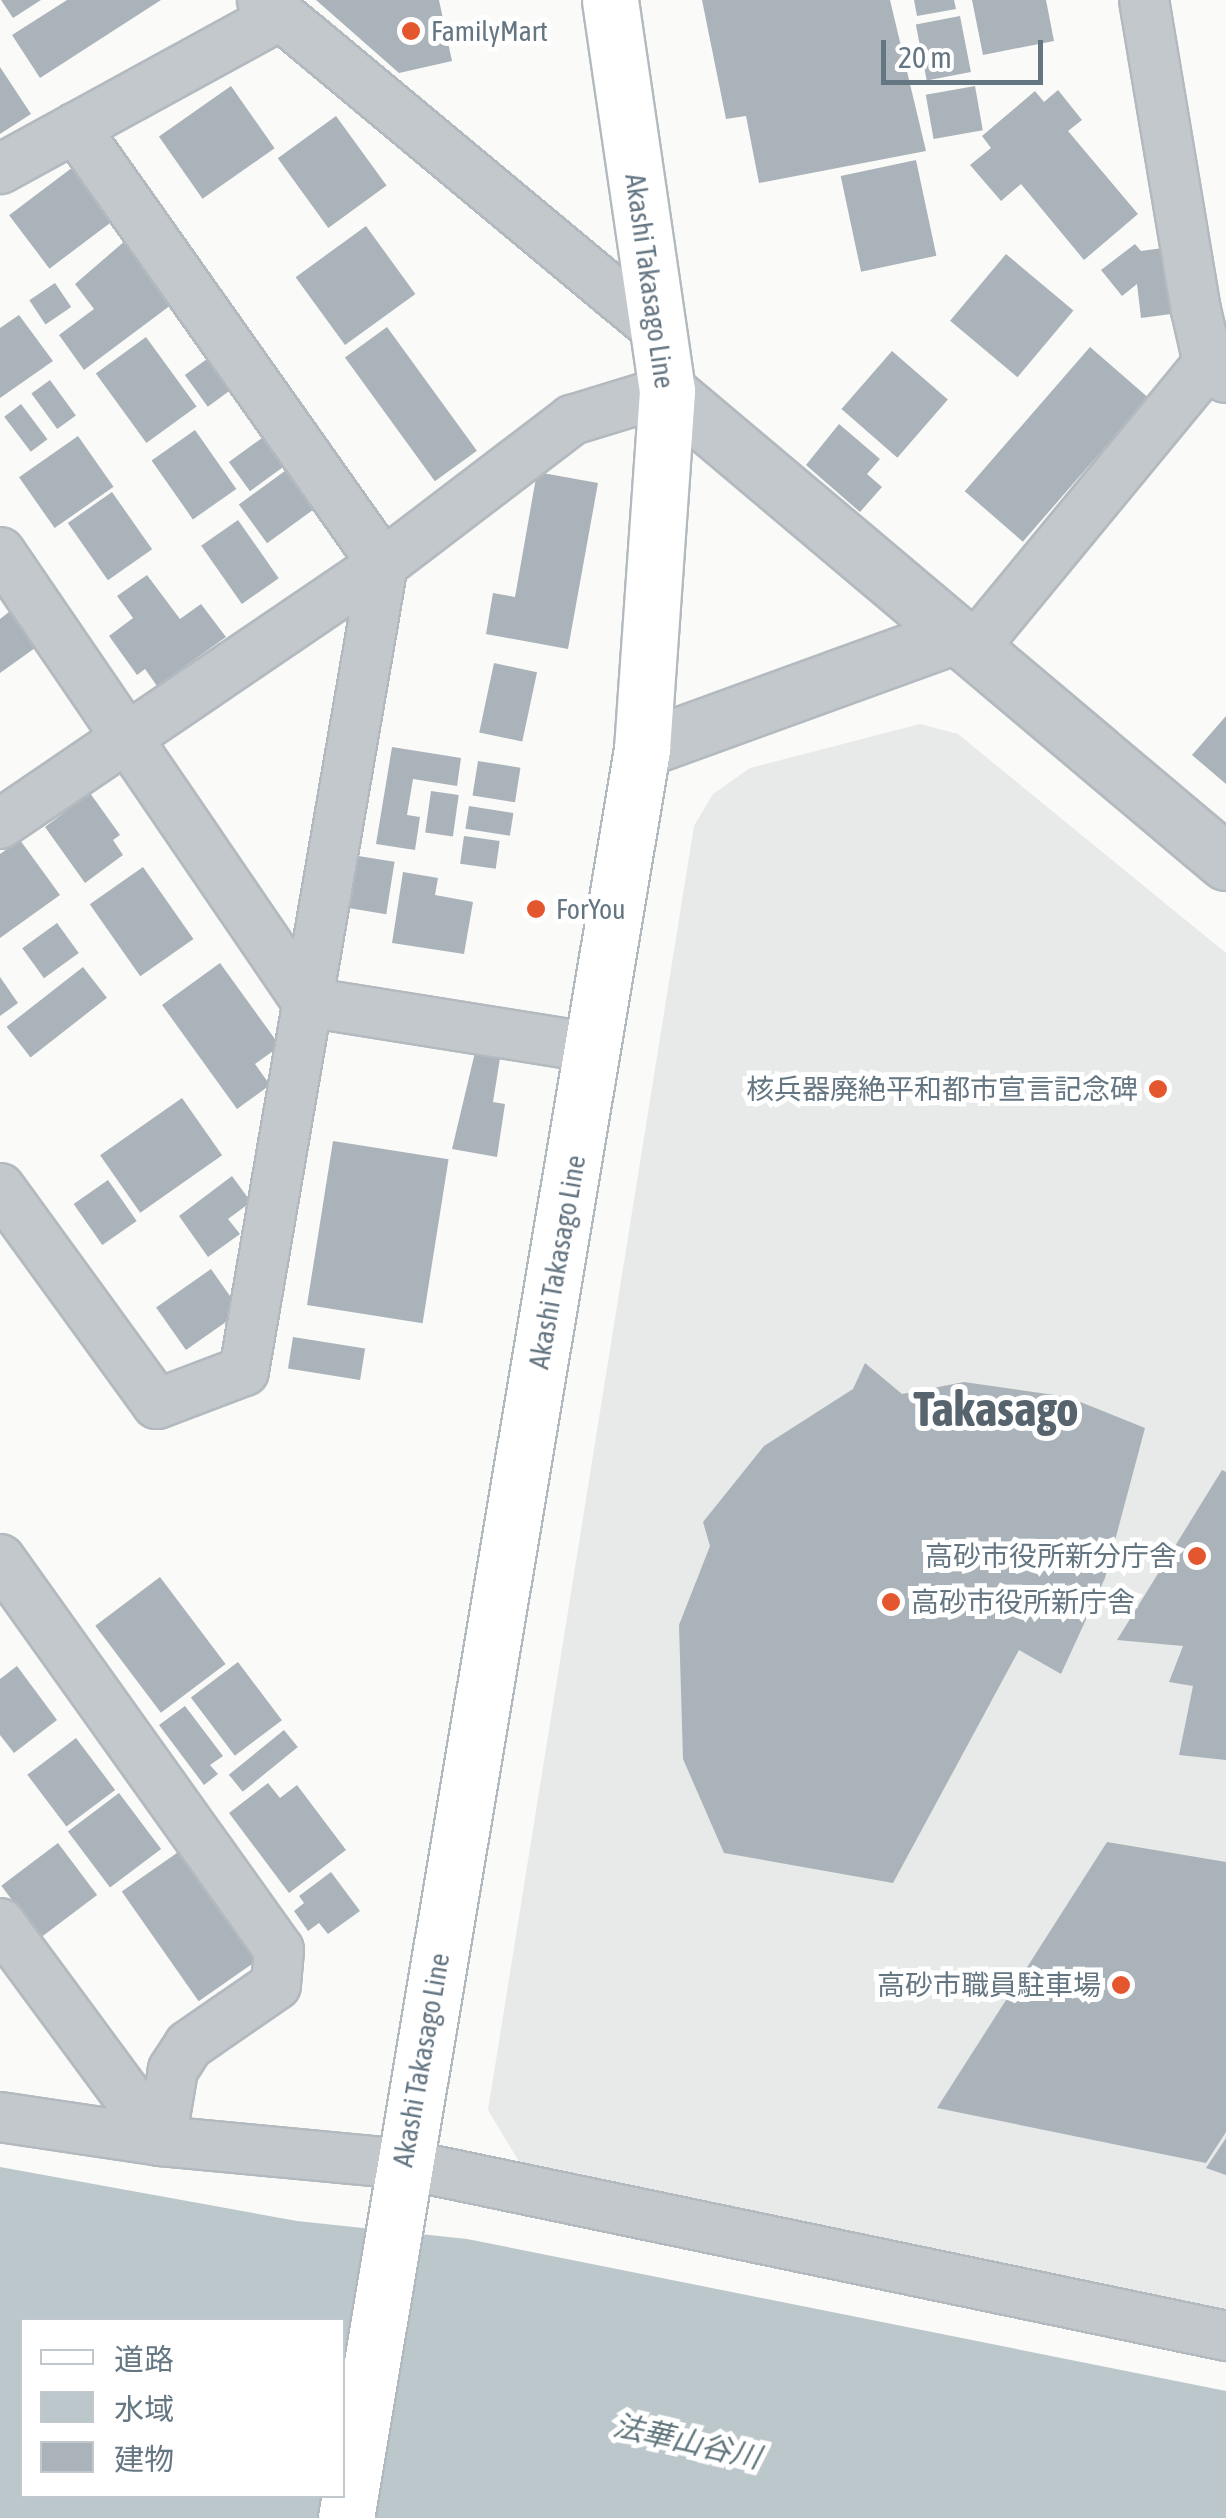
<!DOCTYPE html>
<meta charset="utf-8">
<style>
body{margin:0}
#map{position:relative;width:1226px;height:2518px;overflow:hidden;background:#fafaf8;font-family:"Asap Condensed","Noto Sans JP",sans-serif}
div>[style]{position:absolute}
.built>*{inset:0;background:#e8e9e9}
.water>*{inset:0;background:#bbc7cb}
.building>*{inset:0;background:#aab3b9;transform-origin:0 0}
.roads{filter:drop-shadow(2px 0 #b3babf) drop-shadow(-2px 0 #b3babf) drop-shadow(0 2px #b3babf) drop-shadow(0 -2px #b3babf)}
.minor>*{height:48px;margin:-24px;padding:0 24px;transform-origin:24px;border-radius:24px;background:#c3c8cc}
.tertiary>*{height:55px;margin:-27.5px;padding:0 27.5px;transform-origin:27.5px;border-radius:27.5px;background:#c3c8cc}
.secondary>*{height:55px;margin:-27.5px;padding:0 27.5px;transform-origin:27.5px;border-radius:27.5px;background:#fff}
.dots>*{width:28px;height:28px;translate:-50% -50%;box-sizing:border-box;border:5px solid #fff;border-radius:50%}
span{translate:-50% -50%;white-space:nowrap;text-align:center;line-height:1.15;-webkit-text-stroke:10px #fff;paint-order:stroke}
.poi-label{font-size:28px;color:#657683}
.left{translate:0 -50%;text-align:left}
.right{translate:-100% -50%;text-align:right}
.street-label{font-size:28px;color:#657683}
.water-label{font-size:30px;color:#60757c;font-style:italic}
.town-label{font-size:48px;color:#57646e;font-weight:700}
.legend{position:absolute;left:20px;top:2318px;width:325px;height:180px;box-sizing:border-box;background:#fff;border:2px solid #c1c8cd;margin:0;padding:12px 18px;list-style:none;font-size:30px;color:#657683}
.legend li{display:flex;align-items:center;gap:20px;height:50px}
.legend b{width:50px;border:2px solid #c1c8cd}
.scale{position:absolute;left:881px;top:40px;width:162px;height:45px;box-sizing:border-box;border:5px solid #657683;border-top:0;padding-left:12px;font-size:30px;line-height:35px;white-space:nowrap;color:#657683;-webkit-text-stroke:8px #fff;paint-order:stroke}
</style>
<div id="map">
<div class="built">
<i style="clip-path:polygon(920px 724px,958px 734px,1226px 953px,1226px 2317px,523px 2168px,488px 2110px,694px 826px,713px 794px,750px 768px)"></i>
</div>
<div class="water">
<i style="clip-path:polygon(evenodd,0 2167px,297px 2221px,467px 2239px,1226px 2391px,1226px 2518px,0 2518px,0 2167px,22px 2320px,342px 2320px,342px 2496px,22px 2496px,22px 2320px)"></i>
</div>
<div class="building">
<i style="clip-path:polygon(1px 0,41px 0,13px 18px)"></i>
<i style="clip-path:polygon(67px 0,161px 0,40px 78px,12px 35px)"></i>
<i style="clip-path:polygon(316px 0,439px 0,452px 61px,399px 73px)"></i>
<i style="clip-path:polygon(702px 0,890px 0,926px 151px,759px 183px,746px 116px,726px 119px)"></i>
<i style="clip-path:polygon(914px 0,954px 0,956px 9px,917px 16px)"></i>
<i style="clip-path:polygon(972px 0,1046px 0,1054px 41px,983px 55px)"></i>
<i style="left:960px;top:16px;width:57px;height:45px;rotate:79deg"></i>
<i style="clip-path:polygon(0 67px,31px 114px,0 134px)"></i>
<i style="left:231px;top:86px;width:76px;height:88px;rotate:55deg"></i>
<i style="left:975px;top:86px;width:45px;height:50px;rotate:80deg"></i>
<i style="clip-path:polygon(1058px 90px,1082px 120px,1068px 131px,1138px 214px,1084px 260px,1021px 184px,1001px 201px,970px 165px,991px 148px,982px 136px,1035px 91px,1044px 102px)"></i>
<i style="left:336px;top:116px;width:86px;height:72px;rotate:54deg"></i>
<i style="left:916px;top:160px;width:98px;height:77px;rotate:78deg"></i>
<i style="left:73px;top:167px;width:67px;height:80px;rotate:53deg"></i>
<i style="left:366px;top:226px;width:84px;height:87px;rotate:54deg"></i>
<i style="clip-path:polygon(133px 234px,179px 299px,84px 370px,59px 335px,94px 309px,75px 284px)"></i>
<i style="clip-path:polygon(1135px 244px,1141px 251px,1163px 248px,1171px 314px,1141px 318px,1137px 284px,1122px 296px,1101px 270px)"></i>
<i style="left:1006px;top:254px;width:88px;height:87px;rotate:40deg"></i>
<i style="left:55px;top:283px;width:29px;height:31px;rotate:56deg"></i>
<i style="clip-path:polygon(19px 315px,53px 361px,0 398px,0 328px)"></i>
<i style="left:387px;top:327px;width:153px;height:52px;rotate:54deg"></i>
<i style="left:146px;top:337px;width:86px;height:62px;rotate:54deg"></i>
<i style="left:1090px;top:347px;width:77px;height:191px;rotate:41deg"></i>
<i style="left:218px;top:351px;width:39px;height:41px;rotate:54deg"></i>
<i style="left:892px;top:351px;width:74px;height:77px;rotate:41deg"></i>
<i style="left:50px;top:380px;width:44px;height:23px;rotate:54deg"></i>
<i style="left:21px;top:404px;width:44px;height:21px;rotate:53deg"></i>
<i style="clip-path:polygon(839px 424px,880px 459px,867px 474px,882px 487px,860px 512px,806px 465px)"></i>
<i style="left:195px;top:430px;width:72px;height:53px;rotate:55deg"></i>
<i style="left:78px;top:436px;width:62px;height:72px;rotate:55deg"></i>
<i style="left:262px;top:438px;width:36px;height:41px;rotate:54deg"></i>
<i style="left:289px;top:468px;width:48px;height:62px;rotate:54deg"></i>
<i style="clip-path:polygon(537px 472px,598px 483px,568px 649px,486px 634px,493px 593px,515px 597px)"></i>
<i style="left:112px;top:492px;width:70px;height:54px;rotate:55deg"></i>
<i style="left:238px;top:520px;width:71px;height:45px;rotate:55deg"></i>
<i style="clip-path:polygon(147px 575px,180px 619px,201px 604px,226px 637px,157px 686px,145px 669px,137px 675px,109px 636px,133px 618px,117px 596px)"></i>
<i style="clip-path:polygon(9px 612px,35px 648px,0 673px,0 619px)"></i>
<i style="left:494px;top:663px;width:44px;height:71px;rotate:12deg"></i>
<i style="clip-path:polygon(1226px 716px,1226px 784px,1192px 755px)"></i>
<i style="clip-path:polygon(392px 747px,461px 758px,457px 786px,413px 779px,407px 815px,420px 817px,415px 850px,376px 844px)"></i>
<i style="left:478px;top:761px;width:43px;height:35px;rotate:9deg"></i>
<i style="left:431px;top:791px;width:28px;height:42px;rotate:8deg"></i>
<i style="clip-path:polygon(90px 793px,120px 835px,113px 840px,123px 855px,85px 883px,45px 827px)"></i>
<i style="left:469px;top:806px;width:45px;height:23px;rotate:9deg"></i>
<i style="left:464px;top:836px;width:36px;height:28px;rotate:8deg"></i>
<i style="clip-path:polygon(20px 840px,60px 895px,0 938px,0 854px)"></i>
<i style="left:358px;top:856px;width:37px;height:53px;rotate:9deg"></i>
<i style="left:143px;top:867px;width:88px;height:65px;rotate:55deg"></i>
<i style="clip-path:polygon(403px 872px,438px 878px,435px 895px,473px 902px,464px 954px,392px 943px)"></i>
<i style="left:57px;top:923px;width:37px;height:43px;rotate:54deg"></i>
<i style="clip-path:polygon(220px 963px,280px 1046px,255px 1064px,270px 1085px,237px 1109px,162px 1005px)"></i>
<i style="left:83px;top:967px;width:39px;height:97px;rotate:52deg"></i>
<i style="clip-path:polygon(0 977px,18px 1003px,0 1016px)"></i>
<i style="clip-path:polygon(476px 1048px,501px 1052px,493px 1102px,505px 1104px,497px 1157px,452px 1149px)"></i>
<i style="left:182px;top:1098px;width:70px;height:100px;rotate:55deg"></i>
<i style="left:333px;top:1141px;width:117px;height:166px;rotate:9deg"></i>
<i style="clip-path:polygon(232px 1176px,251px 1202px,228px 1219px,240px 1234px,208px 1257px,179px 1216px)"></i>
<i style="left:108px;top:1180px;width:50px;height:42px;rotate:55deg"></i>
<i style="left:211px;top:1269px;width:52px;height:67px;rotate:55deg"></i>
<i style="left:293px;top:1337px;width:73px;height:32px;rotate:9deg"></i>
<i style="clip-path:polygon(865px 1363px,902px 1394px,964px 1382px,1068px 1397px,1145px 1428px,1105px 1578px,1061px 1674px,1019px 1650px,893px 1883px,724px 1853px,683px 1759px,679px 1625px,710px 1546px,703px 1522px,764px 1446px,853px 1389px)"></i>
<i style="clip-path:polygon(1222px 1470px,1226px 1472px,1226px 1760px,1179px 1755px,1193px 1686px,1169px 1682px,1183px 1646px,1117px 1640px)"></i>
<i style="left:160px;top:1577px;width:109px;height:81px;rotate:53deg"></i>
<i style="left:238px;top:1662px;width:73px;height:59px;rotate:53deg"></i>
<i style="clip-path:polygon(17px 1666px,57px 1720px,14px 1753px,0 1735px,0 1679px)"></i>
<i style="clip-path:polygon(185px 1706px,223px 1756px,210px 1765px,218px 1774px,204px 1785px,159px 1725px)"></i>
<i style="left:284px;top:1730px;width:22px;height:71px;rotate:51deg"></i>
<i style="left:76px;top:1738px;width:65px;height:61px;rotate:53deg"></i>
<i style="clip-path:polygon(268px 1783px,280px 1798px,297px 1785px,346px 1850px,289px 1893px,229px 1813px)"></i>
<i style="left:119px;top:1793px;width:70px;height:64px;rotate:53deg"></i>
<i style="clip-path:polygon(1107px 1842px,1226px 1862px,1226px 2132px,1206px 2163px,937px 2108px)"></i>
<i style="left:58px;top:1843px;width:65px;height:71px;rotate:53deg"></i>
<i style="left:184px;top:1848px;width:134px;height:76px;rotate:55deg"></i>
<i style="clip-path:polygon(331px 1872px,360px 1911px,328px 1934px,319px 1923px,308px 1931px,294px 1911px,304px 1903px,299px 1896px)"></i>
<i style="clip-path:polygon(1226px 2138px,1226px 2175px,1206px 2168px)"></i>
</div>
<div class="roads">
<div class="minor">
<i style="left:262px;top:0;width:514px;rotate:39.79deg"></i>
<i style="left:1144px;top:0;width:314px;rotate:80.5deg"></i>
<i style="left:1196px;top:310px;width:54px;rotate:77.2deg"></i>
<i style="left:1208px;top:363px;width:23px;rotate:40deg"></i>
<i style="left:0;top:169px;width:319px;rotate:-28.7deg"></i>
<i style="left:0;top:552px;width:545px;rotate:55.7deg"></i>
<i style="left:307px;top:1002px;width:290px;rotate:9.1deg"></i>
<i style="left:971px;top:651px;width:373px;rotate:-50.5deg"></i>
<i style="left:0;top:824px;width:463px;rotate:-34.2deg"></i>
<i style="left:383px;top:564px;width:238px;rotate:-37.3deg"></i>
<i style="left:572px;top:420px;width:99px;rotate:-17deg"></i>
<i style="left:0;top:1188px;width:267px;rotate:54deg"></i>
<i style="left:157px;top:1404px;width:93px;rotate:-20.8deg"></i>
<i style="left:244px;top:1371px;width:819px;rotate:-80.23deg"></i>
<i style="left:383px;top:564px;width:534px;rotate:-125.24deg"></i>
<i style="left:0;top:1559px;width:480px;rotate:54.5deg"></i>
<i style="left:279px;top:1950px;width:35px;rotate:95deg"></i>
<i style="left:276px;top:1985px;width:106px;rotate:145.4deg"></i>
<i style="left:189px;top:2045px;width:30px;rotate:123deg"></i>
<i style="left:173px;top:2070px;width:72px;rotate:99.6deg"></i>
<i style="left:161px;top:2141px;width:163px;rotate:-171.5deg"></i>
<i style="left:0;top:1923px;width:271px;rotate:53.6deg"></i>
<i style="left:161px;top:2141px;width:243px;rotate:5.4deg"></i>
<i style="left:403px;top:2164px;width:841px;rotate:11.8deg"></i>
</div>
<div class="tertiary">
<i style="left:667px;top:391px;width:731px;rotate:40.12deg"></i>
<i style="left:642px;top:749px;width:331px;rotate:-20deg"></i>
</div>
<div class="secondary">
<i style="left:346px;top:2518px;width:1794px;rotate:-80.5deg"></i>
<i style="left:642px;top:749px;width:359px;rotate:-86deg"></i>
<i style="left:667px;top:391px;width:395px;rotate:-98.3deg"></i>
</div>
</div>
<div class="dots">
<i style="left:411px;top:31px;background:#e4572e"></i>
<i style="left:536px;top:909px;background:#e4572e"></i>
<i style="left:1158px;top:1089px;background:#e4572e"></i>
<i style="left:1197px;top:1556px;background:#e4572e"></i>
<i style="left:891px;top:1602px;background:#e4572e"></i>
<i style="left:1121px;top:1985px;background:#e4572e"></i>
</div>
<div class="poi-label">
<span class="left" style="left:431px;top:31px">FamilyMart</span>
<span class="left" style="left:556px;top:909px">ForYou</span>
<span class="right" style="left:1138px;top:1089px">核兵器廃絶平和都市宣言記念碑</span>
<span class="right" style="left:1177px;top:1556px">高砂市役所新分庁舎</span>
<span class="left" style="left:911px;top:1602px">高砂市役所新庁舎</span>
<span class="right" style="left:1101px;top:1985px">高砂市職員駐車場</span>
</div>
<div class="street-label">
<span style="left:650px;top:281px;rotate:82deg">Akashi Takasago Line</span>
<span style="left:557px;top:1262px;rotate:-80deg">Akashi Takasago Line</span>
<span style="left:421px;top:2060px;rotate:-80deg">Akashi Takasago Line</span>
</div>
<div class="water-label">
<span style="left:687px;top:2441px;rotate:13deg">法華山谷川</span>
</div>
<div class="town-label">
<span style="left:996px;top:1409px">Takasago</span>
</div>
<ul class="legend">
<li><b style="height:12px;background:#fff"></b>道路</li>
<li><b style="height:28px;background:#bbc7cb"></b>水域</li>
<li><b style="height:28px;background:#aab3b9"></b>建物</li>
</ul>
<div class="scale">20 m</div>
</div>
